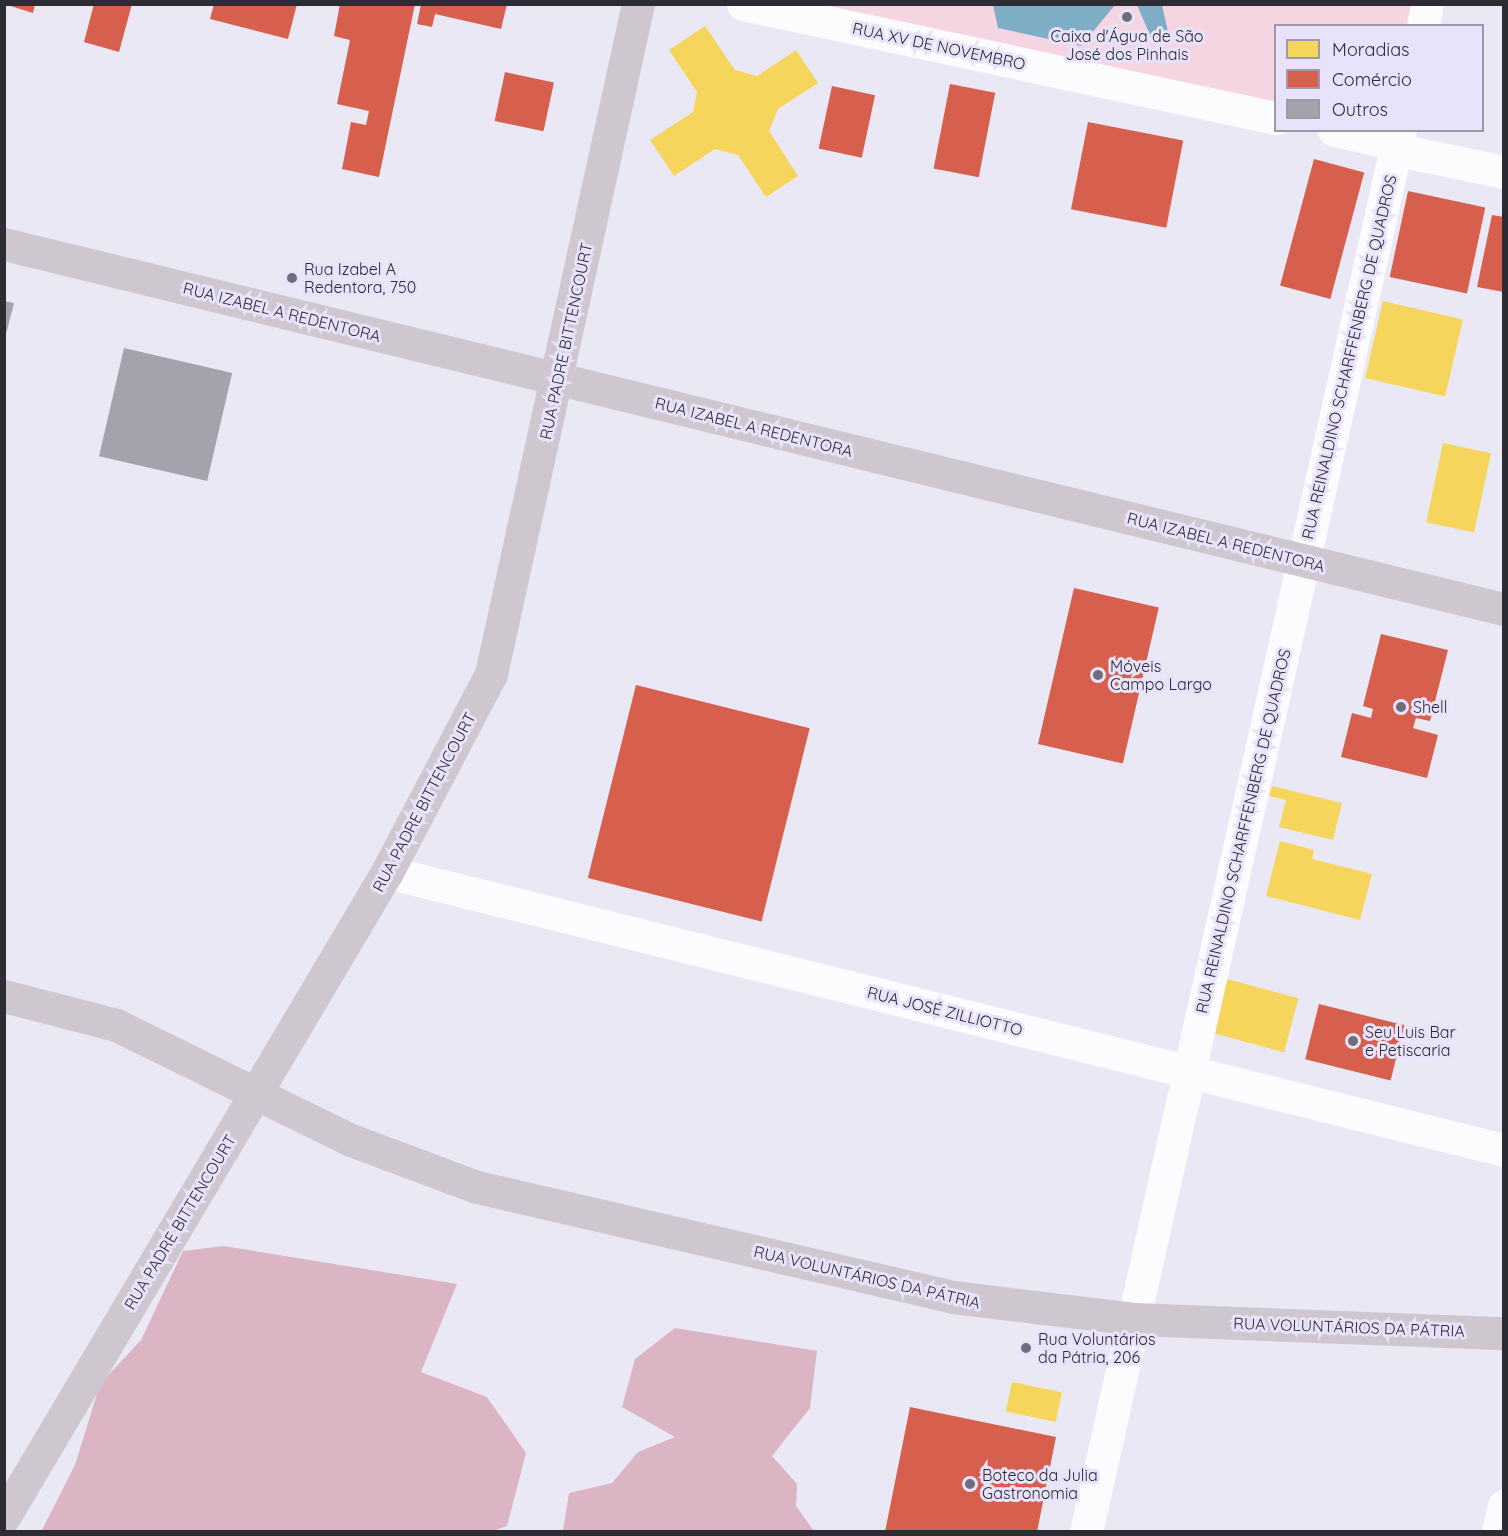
<!DOCTYPE html>
<meta charset="utf-8">
<style>
body{margin:0}
#map{position:relative;width:1508px;height:1536px;overflow:hidden;background:#ebe8f5;font-family:Quicksand,sans-serif}
div>[style]{position:absolute}
.green>*{inset:0;background:#f4d5e1}
.forest>*{inset:0;background:#dbb5c4}
.water>*{inset:0;background:#7eadc6}
.homes>*{inset:0;background:#f6d55c;transform-origin:0 0}
.shops>*{inset:0;background:#d6604d;transform-origin:0 0}
.building>*{inset:0;background:#a2a3ad;transform-origin:0 0}
.minor>*{height:33px;margin:-16.5px;padding:0 16.5px;transform-origin:16.5px;border-radius:16.5px;background:#fcfcfe}
.major>*{height:33px;margin:-16.5px;padding:0 16.5px;transform-origin:16.5px;border-radius:16.5px;background:#cfc7d0}
.dots>*{width:16px;height:16px;translate:-50% -50%;box-sizing:border-box;border:3px solid #e8e3fa;border-radius:50%}
span{translate:-50% -50%;white-space:nowrap;text-align:center;line-height:1.15;-webkit-text-stroke:6px #e8e3fa;paint-order:stroke}
.poi-label{font-size:16px;color:#2d2b34}
.left{translate:0 -50%;text-align:left}
.street-label{font-size:16px;color:#2d2b34}
.frame{position:absolute;inset:0;border:6px solid #2d2b34;pointer-events:none}
.legend{position:absolute;left:1274px;top:24px;width:210px;height:108px;box-sizing:border-box;background:#e8e3fa;border:2px solid #9d99ab;margin:0;padding:8px 10px;list-style:none;font-size:18px;color:#2d2b34}
.legend li{display:flex;align-items:center;gap:12px;height:30px}
.legend b{width:30px;border:2px solid #9d99ab}
</style>
<div id="map">
<div class="green">
<i style="clip-path:polygon(787px 5px,1421px 5px,1416px 25px,1276px 26px,1275px 111px)"></i>
</div>
<div class="forest">
<i style="clip-path:polygon(224px 1246px,457px 1284px,421px 1372px,487px 1397px,526px 1453px,507px 1526px,493px 1531px,41px 1532px,75px 1465px,100px 1384px,141px 1340px,183px 1251px)"></i>
<i style="clip-path:polygon(675px 1328px,817px 1351px,810px 1408px,772px 1456px,797px 1484px,796px 1506px,814px 1531px,563px 1531px,569px 1493px,612px 1483px,638px 1452px,675px 1437px,622px 1407px,635px 1359px)"></i>
</div>
<div class="water">
<i style="clip-path:polygon(993px 5px,993px 4px,1115px 5px,1081px 46px,998px 28px)"></i>
<i style="clip-path:polygon(1137px 5px,1162px 5px,1168px 32px,1150px 35px)"></i>
</div>
<div class="homes">
<i style="clip-path:polygon(705px 26px,735px 70px,757px 76px,796px 50px,818px 83px,778px 109px,769px 131px,798px 176px,766px 197px,738px 155px,715px 149px,674px 176px,650px 140px,693px 112px,697px 92px,669px 50px)"></i>
<i style="left:1383px;top:301px;width:82px;height:79px;rotate:13deg"></i>
<i style="left:1443px;top:443px;width:49px;height:81px;rotate:12deg"></i>
<i style="clip-path:polygon(1272px 786px,1342px 803px,1333px 840px,1279px 827px,1286px 800px,1269px 796px)"></i>
<i style="clip-path:polygon(1280px 841px,1314px 850px,1312px 859px,1372px 874px,1360px 920px,1266px 896px)"></i>
<i style="left:1227px;top:979px;width:74px;height:56px;rotate:15deg"></i>
<i style="left:1012px;top:1382px;width:51px;height:30px;rotate:12deg"></i>
</div>
<div class="shops">
<i style="clip-path:polygon(4px 4px,35px 4px,33px 13px)"></i>
<i style="clip-path:polygon(94px 4px,132px 4px,119px 52px,84px 42px)"></i>
<i style="clip-path:polygon(214px 4px,297px 4px,288px 39px,210px 19px)"></i>
<i style="clip-path:polygon(340px 4px,415px 4px,379px 177px,342px 169px,351px 122px,366px 125px,369px 111px,337px 104px,350px 40px,334px 36px)"></i>
<i style="clip-path:polygon(421px 4px,507px 4px,501px 29px,435px 14px,432px 27px,417px 24px)"></i>
<i style="left:505px;top:72px;width:50px;height:50px;rotate:12deg"></i>
<i style="left:950px;top:84px;width:46px;height:86px;rotate:11deg"></i>
<i style="left:832px;top:86px;width:44px;height:64px;rotate:12deg"></i>
<i style="left:1088px;top:122px;width:97px;height:89px;rotate:11deg"></i>
<i style="left:1314px;top:159px;width:52px;height:131px;rotate:15deg"></i>
<i style="left:1408px;top:191px;width:79px;height:88px;rotate:12deg"></i>
<i style="clip-path:polygon(1492px 215px,1504px 217px,1504px 292px,1477px 287px)"></i>
<i style="left:1074px;top:588px;width:87px;height:160px;rotate:13deg"></i>
<i style="clip-path:polygon(1381px 634px,1448px 650px,1430px 721px,1416px 718px,1413px 728px,1438px 735px,1427px 778px,1341px 757px,1352px 713px,1371px 718px,1373px 709px,1363px 706px)"></i>
<i style="left:636px;top:685px;width:179px;height:199px;rotate:14deg"></i>
<i style="left:1319px;top:1004px;width:88px;height:57px;rotate:14deg"></i>
<i style="clip-path:polygon(910px 1407px,1056px 1437px,1037px 1532px,885px 1532px)"></i>
</div>
<div class="building">
<i style="clip-path:polygon(4px 301px,14px 303px,5px 338px,4px 338px)"></i>
<i style="left:124px;top:348px;width:111px;height:111px;rotate:13deg"></i>
</div>
<div class="minor">
<i style="left:743px;top:4px;width:545px;rotate:12.07deg"></i>
<i style="left:1423px;top:26px;width:22px;rotate:-80deg"></i>
<i style="left:1334px;top:130px;width:65px;rotate:12.5deg"></i>
<i style="left:1413px;top:153px;width:93px;rotate:11.8deg"></i>
<i style="left:387px;top:872px;width:1151px;rotate:13.98deg"></i>
<i style="left:1086px;top:1532px;width:1437px;rotate:-77.38deg"></i>
<i style="left:1498px;top:1532px;width:27px;rotate:-77deg"></i>
</div>
<div class="major">
<i style="left:4px;top:244px;width:1544px;rotate:13.68deg"></i>
<i style="left:4px;top:996px;width:116px;rotate:14.5deg"></i>
<i style="left:116px;top:1025px;width:262px;rotate:26.1deg"></i>
<i style="left:351px;top:1140px;width:134px;rotate:20.5deg"></i>
<i style="left:477px;top:1187px;width:489px;rotate:13deg"></i>
<i style="left:953px;top:1297px;width:182px;rotate:6.9deg"></i>
<i style="left:1134px;top:1319px;width:370px;rotate:2.2deg"></i>
<i style="left:4px;top:1517px;width:750px;rotate:-59.3deg"></i>
<i style="left:387px;top:872px;width:224px;rotate:-62.3deg"></i>
<i style="left:491px;top:674px;width:686px;rotate:-77.63deg"></i>
</div>
<div class="dots">
<i style="left:1127px;top:17px;background:#706d78"></i>
<i style="left:292px;top:278px;background:#706d78"></i>
<i style="left:1098px;top:675px;background:#706d78"></i>
<i style="left:1401px;top:707px;background:#706d78"></i>
<i style="left:1353px;top:1041px;background:#706d78"></i>
<i style="left:1026px;top:1348px;background:#706d78"></i>
<i style="left:970px;top:1484px;background:#706d78"></i>
</div>
<div class="poi-label">
<span style="left:1127px;top:45px">Caixa d'Água de São<br>José dos Pinhais</span>
<span class="left" style="left:304px;top:278px">Rua Izabel A<br>Redentora, 750</span>
<span class="left" style="left:1110px;top:675px">Móveis<br>Campo Largo</span>
<span class="left" style="left:1413px;top:707px">Shell</span>
<span class="left" style="left:1365px;top:1041px">Seu Luis Bar<br>e Petiscaria</span>
<span class="left" style="left:1038px;top:1348px">Rua Voluntários<br>da Pátria, 206</span>
<span class="left" style="left:982px;top:1484px">Boteco da Julia<br>Gastronomia</span>
</div>
<div class="street-label">
<span style="left:939px;top:46px;rotate:12deg">RUA XV DE NOVEMBRO</span>
<span style="left:282px;top:312px;rotate:14deg">RUA IZABEL A REDENTORA</span>
<span style="left:566px;top:341px;rotate:-78deg">RUA PADRE BITTENCOURT</span>
<span style="left:1349px;top:357px;rotate:-77deg">RUA REINALDINO SCHARFFENBERG DE QUADROS</span>
<span style="left:754px;top:427px;rotate:14deg">RUA IZABEL A REDENTORA</span>
<span style="left:1226px;top:542px;rotate:14deg">RUA IZABEL A REDENTORA</span>
<span style="left:424px;top:802px;rotate:-62deg">RUA PADRE BITTENCOURT</span>
<span style="left:1243px;top:831px;rotate:-77deg">RUA REINALDINO SCHARFFENBERG DE QUADROS</span>
<span style="left:945px;top:1011px;rotate:14deg">RUA JOSÉ ZILLIOTTO</span>
<span style="left:180px;top:1222px;rotate:-59deg">RUA PADRE BITTENCOURT</span>
<span style="left:867px;top:1277px;rotate:13deg">RUA VOLUNTÁRIOS DA PÁTRIA</span>
<span style="left:1349px;top:1327px;rotate:2deg">RUA VOLUNTÁRIOS DA PÁTRIA</span>
</div>
<div class="frame"></div>
<ul class="legend">
<li><b style="height:16px;background:#f6d55c"></b>Moradias</li>
<li><b style="height:16px;background:#d6604d"></b>Comércio</li>
<li><b style="height:16px;background:#a2a3ad"></b>Outros</li>
</ul>
</div>
